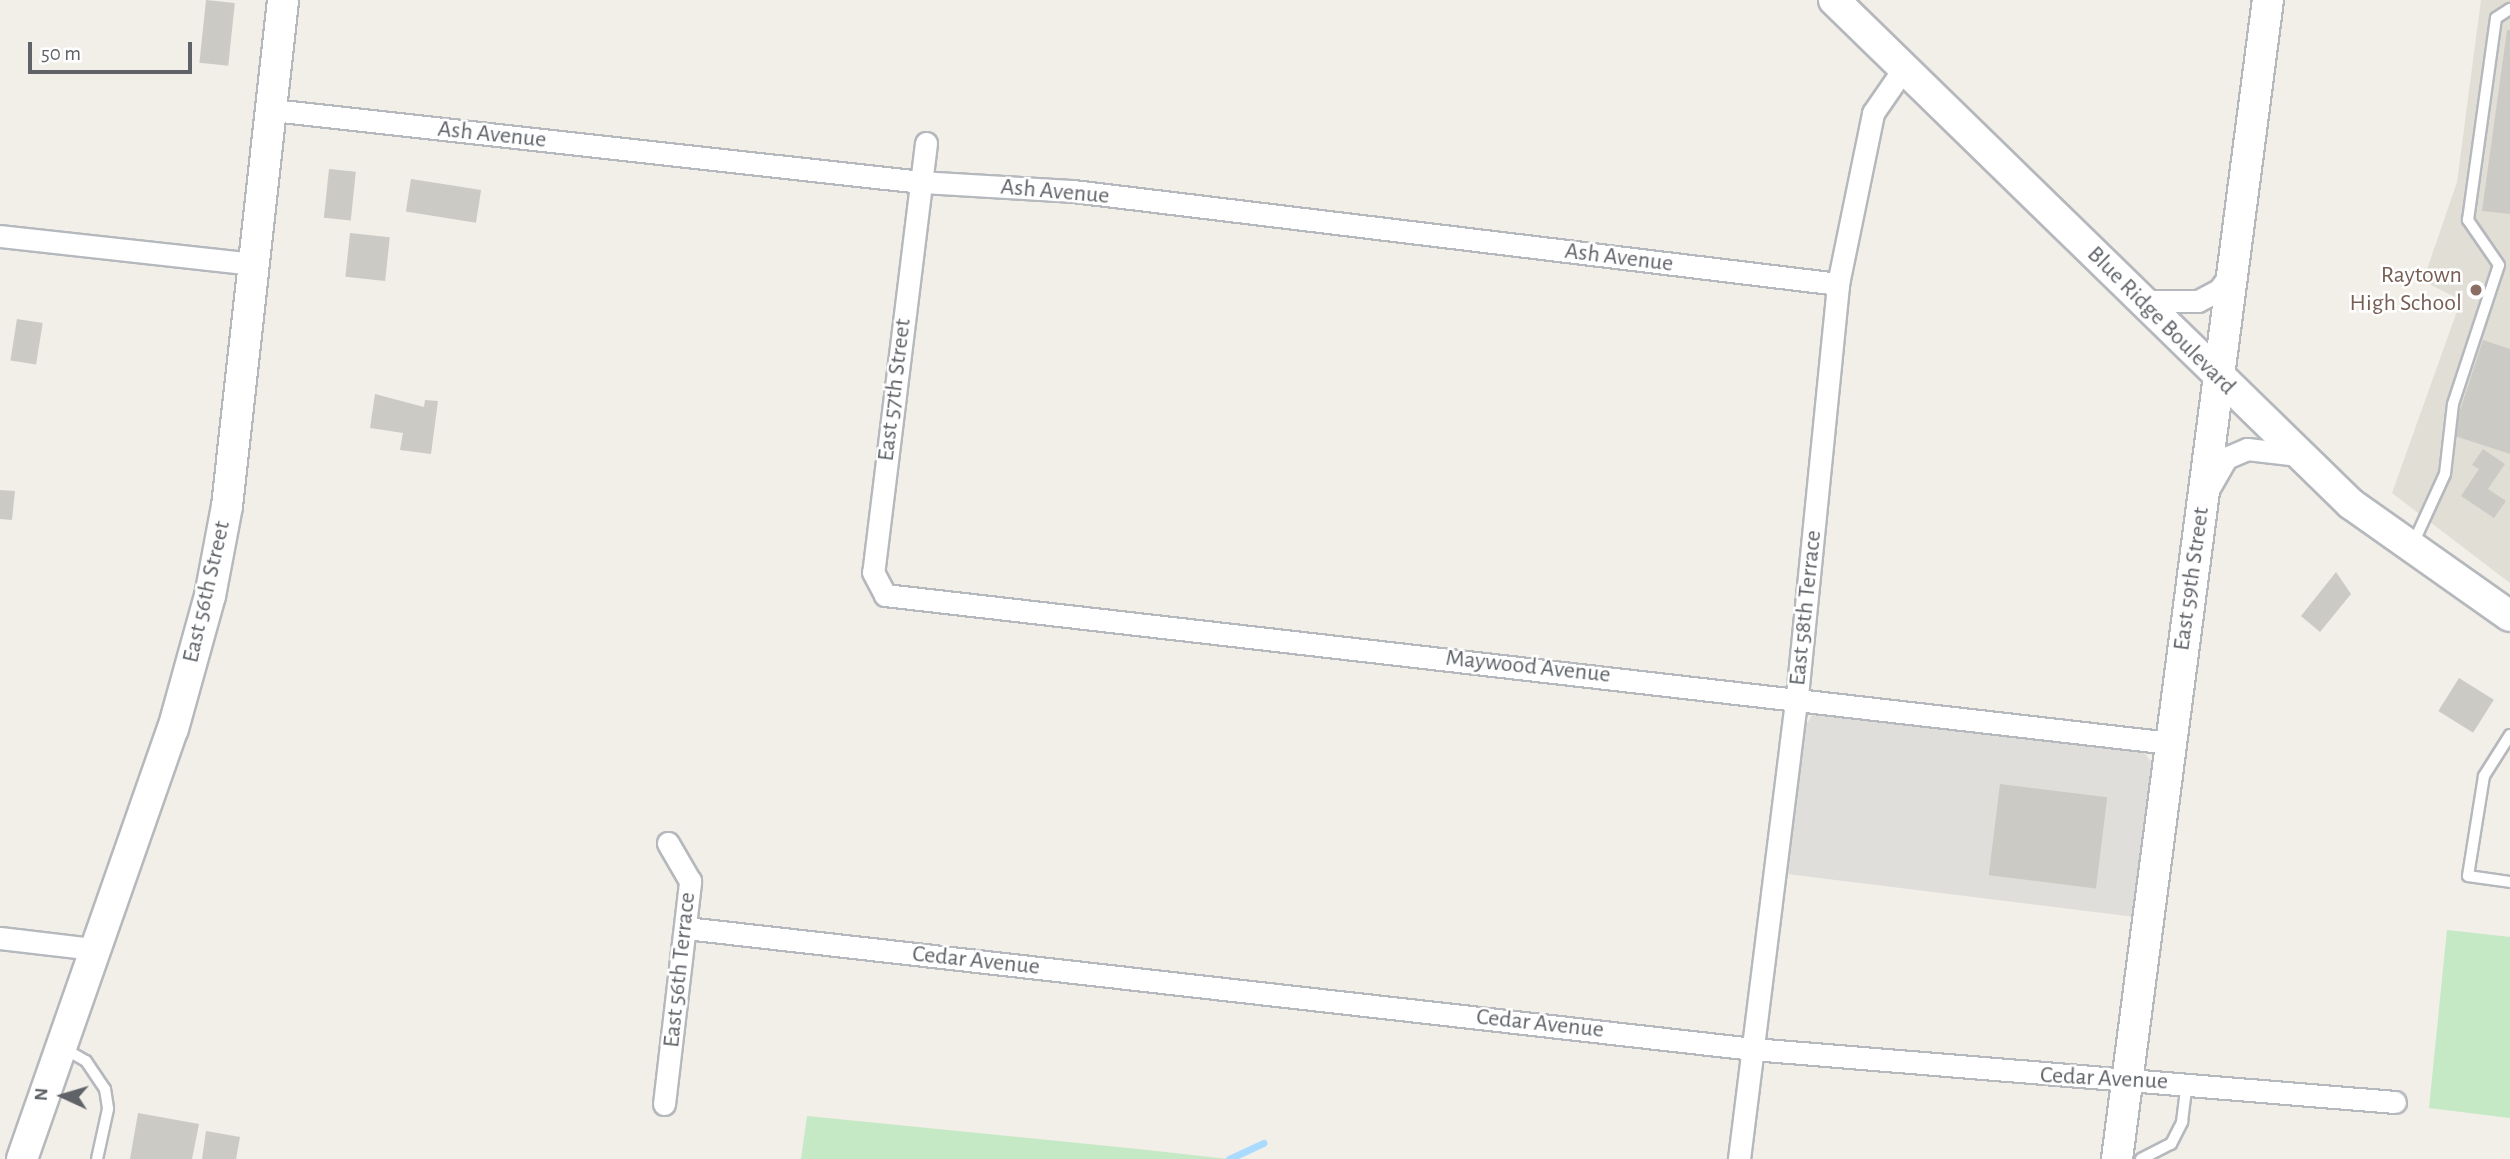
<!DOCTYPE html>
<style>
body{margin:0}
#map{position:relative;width:2510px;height:1159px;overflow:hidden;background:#f1efe8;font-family:"Alegreya Sans",sans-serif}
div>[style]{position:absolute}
.industrial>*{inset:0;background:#e0deda}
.education>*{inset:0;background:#e1ded6}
.green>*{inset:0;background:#c5e8c5}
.stream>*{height:7px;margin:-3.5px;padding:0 3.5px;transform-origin:3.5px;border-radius:3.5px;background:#aadaff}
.building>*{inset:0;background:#cccac5;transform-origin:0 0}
.roads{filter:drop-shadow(2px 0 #b5b8bc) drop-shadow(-2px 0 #b5b8bc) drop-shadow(0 2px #b5b8bc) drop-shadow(0 -2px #b5b8bc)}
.lane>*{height:10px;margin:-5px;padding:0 5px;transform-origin:5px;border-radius:5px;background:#fff}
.street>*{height:21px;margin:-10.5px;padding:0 10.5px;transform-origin:10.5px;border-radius:10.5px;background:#fff}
.secondary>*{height:30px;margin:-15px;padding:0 15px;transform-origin:15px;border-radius:15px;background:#fff}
.dots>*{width:19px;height:19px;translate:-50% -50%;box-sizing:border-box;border:4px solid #fff;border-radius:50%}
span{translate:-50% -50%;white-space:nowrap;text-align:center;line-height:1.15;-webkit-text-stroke:5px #fff;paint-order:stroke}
.street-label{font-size:24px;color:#5f6368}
.education-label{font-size:24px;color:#785e54}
.right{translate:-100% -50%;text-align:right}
.north{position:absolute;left:28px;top:1061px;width:70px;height:70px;-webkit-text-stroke:5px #fff;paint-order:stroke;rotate:274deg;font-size:19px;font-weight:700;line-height:28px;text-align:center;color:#5f6368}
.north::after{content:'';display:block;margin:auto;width:24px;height:32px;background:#5f6368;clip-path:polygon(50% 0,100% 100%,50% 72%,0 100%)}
.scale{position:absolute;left:28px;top:42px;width:164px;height:32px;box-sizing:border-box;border:4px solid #5f6368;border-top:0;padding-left:9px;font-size:21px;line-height:24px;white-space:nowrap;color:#5f6368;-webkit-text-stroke:5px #fff;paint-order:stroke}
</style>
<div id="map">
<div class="industrial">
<i style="clip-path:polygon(1824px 711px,2143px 751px,2154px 766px,2135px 917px,1787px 874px,1804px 729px,1813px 713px)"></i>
</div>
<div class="education">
<i style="clip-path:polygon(2481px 0,2510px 0,2510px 583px,2392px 493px,2461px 300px,2423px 281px,2457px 182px)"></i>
</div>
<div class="green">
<i style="clip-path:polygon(2447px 930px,2510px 937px,2510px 1118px,2429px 1108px)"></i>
<i style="clip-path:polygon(807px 1116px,1138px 1149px,1228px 1159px,801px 1159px)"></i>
</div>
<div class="stream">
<i style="left:1229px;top:1159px;width:38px;rotate:-25deg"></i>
</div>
<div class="building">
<i style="left:206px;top:0;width:29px;height:63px;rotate:6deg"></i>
<i style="clip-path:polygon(2507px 30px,2510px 30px,2510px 214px,2482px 211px)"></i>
<i style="left:329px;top:169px;width:27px;height:49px;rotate:6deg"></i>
<i style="left:411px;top:179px;width:71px;height:33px;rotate:9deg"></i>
<i style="left:350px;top:233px;width:40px;height:44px;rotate:6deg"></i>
<i style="left:17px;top:319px;width:26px;height:42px;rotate:9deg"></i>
<i style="clip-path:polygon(2483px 340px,2510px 349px,2510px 454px,2452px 435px)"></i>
<i style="clip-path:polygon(375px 394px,424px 407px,425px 400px,438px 401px,431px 454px,400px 450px,403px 433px,370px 428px)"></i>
<i style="clip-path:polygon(2483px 449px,2505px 464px,2488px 489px,2506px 501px,2494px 518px,2461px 496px,2479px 469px,2472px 465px)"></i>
<i style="clip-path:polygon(0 490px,15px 491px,12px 520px,0 519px)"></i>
<i style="clip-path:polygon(2336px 572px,2351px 594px,2320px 632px,2301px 616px)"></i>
<i style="left:2459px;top:678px;width:41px;height:39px;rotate:32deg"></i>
<i style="left:2000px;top:784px;width:108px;height:92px;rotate:7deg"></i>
<i style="clip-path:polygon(138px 1113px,199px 1124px,192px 1159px,130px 1159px)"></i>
<i style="clip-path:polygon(206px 1131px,240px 1137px,236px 1159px,202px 1159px)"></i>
</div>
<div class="roads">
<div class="lane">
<i style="left:2412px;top:546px;width:79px;rotate:-65.4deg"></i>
<i style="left:2445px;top:474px;width:70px;rotate:-83.5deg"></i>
<i style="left:2453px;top:404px;width:146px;rotate:-71.7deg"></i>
<i style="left:2499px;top:265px;width:55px;rotate:-124.6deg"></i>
<i style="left:2468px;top:220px;width:204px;rotate:-82.1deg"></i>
<i style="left:2496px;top:18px;width:17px;rotate:-33deg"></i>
<i style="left:2510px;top:735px;width:49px;rotate:122.4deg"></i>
<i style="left:2484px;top:776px;width:101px;rotate:99.1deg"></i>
<i style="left:2468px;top:876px;width:42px;rotate:8.1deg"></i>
<i style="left:65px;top:1049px;width:24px;rotate:30deg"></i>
<i style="left:86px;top:1061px;width:34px;rotate:56deg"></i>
<i style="left:105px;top:1089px;width:20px;rotate:81deg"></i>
<i style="left:108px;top:1109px;width:51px;rotate:102.4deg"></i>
<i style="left:2141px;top:1159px;width:34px;rotate:-27deg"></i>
<i style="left:2171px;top:1144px;width:25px;rotate:-63deg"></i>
<i style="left:2182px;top:1122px;width:38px;rotate:-83deg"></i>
</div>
<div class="street">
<i style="left:272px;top:110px;width:653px;rotate:6.33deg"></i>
<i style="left:921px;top:182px;width:152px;rotate:3.4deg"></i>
<i style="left:1073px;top:191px;width:771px;rotate:6.93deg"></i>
<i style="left:926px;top:143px;width:432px;rotate:97deg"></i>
<i style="left:873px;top:572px;width:26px;rotate:62deg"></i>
<i style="left:885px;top:595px;width:1294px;rotate:6.57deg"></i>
<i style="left:0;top:236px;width:254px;rotate:6.3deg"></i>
<i style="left:2140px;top:301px;width:58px"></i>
<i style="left:2198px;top:301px;width:24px;rotate:-28deg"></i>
<i style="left:2219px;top:290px;width:22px;rotate:-54deg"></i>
<i style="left:2209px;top:488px;width:34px;rotate:-60deg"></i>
<i style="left:2226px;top:458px;width:23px;rotate:-23deg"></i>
<i style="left:2247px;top:449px;width:52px;rotate:6.6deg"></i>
<i style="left:686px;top:928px;width:1074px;rotate:6.47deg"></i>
<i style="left:1753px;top:1049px;width:644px;rotate:4.72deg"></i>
<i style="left:0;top:938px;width:95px;rotate:6.7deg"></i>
<i style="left:664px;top:1104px;width:225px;rotate:-83.3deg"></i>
<i style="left:690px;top:881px;width:44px;rotate:-120.1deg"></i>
<i style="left:1739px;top:1159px;width:467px;rotate:-82.9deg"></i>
<i style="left:1797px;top:696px;width:414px;rotate:-84.3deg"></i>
<i style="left:1838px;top:284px;width:175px;rotate:-78.4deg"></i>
<i style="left:1873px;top:113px;width:55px;rotate:-55.4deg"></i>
</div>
<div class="secondary">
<i style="left:1834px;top:0;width:722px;rotate:44.27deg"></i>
<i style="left:2351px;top:504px;width:194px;rotate:35.2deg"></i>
<i style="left:22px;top:1159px;width:456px;rotate:-70.7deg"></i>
<i style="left:173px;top:729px;width:138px;rotate:-74.5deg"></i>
<i style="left:210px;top:596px;width:92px;rotate:-79.3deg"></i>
<i style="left:227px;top:506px;width:509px;rotate:-83.68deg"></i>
<i style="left:2117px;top:1159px;width:1169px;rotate:-82.58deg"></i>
</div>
</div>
<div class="dots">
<i style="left:2476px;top:290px;background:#8d6e63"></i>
</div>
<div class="street-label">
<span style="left:492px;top:135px;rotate:6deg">Ash Avenue</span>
<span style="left:1055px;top:192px;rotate:5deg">Ash Avenue</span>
<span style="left:1619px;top:258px;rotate:7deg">Ash Avenue</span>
<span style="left:2161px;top:321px;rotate:45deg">Blue Ridge Boulevard</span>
<span style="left:895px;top:390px;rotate:-83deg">East 57th Street</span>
<span style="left:2192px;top:579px;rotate:-82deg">East 59th Street</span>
<span style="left:207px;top:592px;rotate:-77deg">East 56th Street</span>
<span style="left:1806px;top:608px;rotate:-84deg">East 58th Terrace</span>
<span style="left:1528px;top:667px;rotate:6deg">Maywood Avenue</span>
<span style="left:976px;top:961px;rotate:6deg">Cedar Avenue</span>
<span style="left:680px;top:970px;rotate:-84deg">East 56th Terrace</span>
<span style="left:1540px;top:1024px;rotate:6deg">Cedar Avenue</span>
<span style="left:2104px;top:1079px;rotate:3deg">Cedar Avenue</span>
</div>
<div class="education-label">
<span class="right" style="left:2462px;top:290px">Raytown<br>High School</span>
</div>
<div class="north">N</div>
<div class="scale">50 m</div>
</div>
